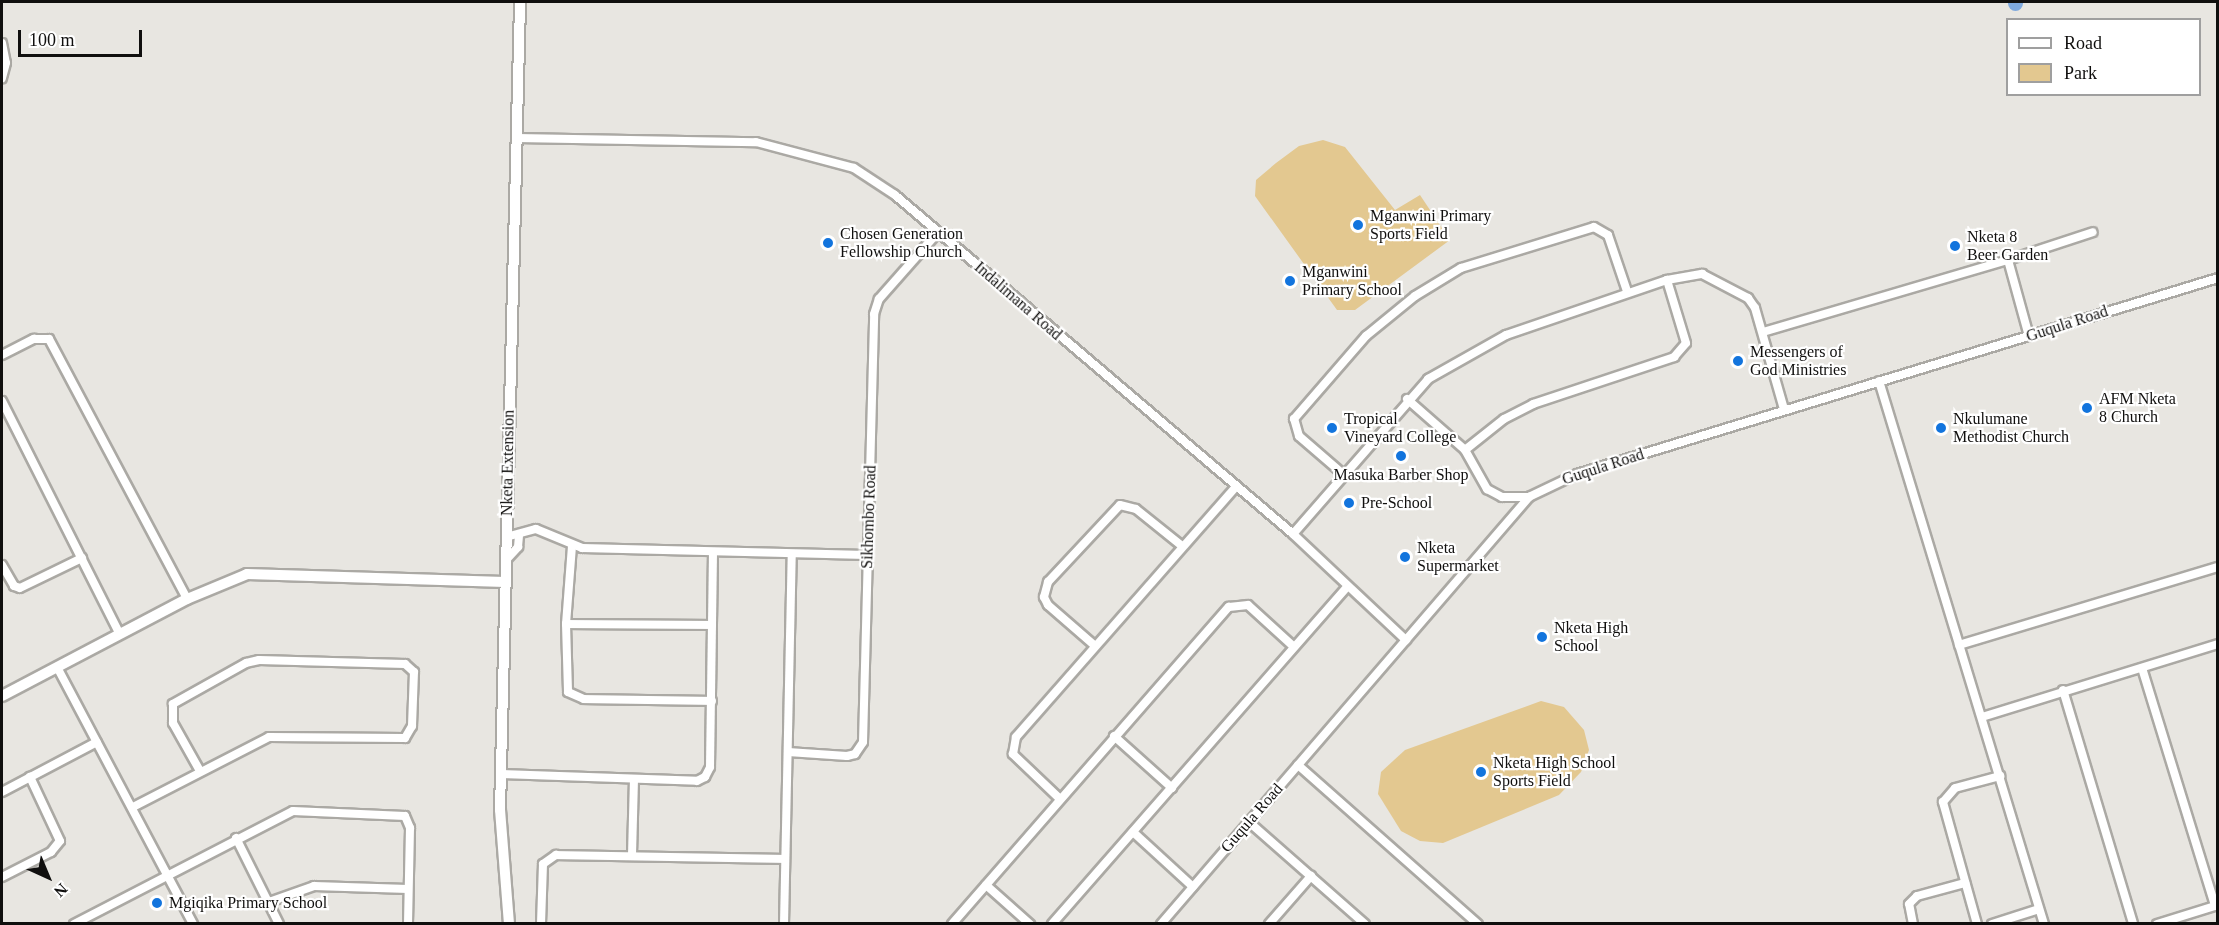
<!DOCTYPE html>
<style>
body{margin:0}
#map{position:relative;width:2219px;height:925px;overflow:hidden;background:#e8e6e1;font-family:"Times New Roman",serif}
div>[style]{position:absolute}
.green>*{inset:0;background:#e3c890}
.river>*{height:15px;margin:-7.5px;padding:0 7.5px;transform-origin:7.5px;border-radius:7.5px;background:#7fa9de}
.roads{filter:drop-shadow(2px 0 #aba9a4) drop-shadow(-2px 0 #aba9a4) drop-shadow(0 2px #aba9a4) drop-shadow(0 -2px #aba9a4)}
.minor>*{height:8px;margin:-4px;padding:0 4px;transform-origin:4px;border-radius:4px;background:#fff}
.tertiary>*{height:10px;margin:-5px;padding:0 5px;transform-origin:5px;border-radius:5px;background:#fff}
.dots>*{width:16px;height:16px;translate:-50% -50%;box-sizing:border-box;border:3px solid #fff;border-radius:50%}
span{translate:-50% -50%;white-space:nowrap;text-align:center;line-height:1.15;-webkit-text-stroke:4.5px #fff;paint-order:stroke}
.poi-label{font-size:16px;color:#100f0e}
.left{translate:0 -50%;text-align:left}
.street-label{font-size:16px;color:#100f0e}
.frame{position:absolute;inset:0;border:3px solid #100f0e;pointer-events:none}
.legend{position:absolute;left:2006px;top:18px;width:195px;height:78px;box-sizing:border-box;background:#fff;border:2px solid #9f9f9f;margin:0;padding:8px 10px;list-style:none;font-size:18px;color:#100f0e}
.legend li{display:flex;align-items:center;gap:12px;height:30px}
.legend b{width:30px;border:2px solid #9f9f9f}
.north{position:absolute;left:18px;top:847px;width:60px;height:60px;-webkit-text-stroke:4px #fff;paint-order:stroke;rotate:136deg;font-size:16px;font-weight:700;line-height:24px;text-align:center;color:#100f0e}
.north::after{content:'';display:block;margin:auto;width:21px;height:27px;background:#100f0e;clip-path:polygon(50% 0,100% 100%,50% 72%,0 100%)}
.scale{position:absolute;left:18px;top:30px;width:124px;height:27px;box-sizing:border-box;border:3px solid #100f0e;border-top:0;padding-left:8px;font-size:18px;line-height:21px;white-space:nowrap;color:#100f0e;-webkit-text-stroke:4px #fff;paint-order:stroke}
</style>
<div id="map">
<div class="green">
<i style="clip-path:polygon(1323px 140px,1345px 147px,1395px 210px,1420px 195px,1450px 240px,1355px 310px,1337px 310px,1255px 196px,1256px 180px,1276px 163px,1299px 146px)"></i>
<i style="clip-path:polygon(1541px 701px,1564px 707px,1584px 730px,1589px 750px,1581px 772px,1559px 795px,1443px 843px,1420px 841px,1401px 831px,1378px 794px,1381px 772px,1405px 750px)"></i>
</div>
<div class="river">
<i style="left:2015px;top:2px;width:1px;rotate:90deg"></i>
</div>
<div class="roads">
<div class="minor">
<i style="left:2px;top:43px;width:20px;rotate:79deg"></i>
<i style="left:6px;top:63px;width:16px;rotate:105deg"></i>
<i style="left:517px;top:138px;width:239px;rotate:1deg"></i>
<i style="left:756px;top:142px;width:101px;rotate:14.9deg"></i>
<i style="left:854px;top:168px;width:49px;rotate:33.4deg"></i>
<i style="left:895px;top:195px;width:523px;rotate:40.42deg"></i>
<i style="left:1293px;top:534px;width:155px;rotate:43.2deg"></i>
<i style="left:2008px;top:260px;width:89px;rotate:-18.2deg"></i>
<i style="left:1763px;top:332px;width:255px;rotate:-16.4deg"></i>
<i style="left:2008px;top:260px;width:79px;rotate:74.6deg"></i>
<i style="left:2px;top:355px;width:36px;rotate:-27deg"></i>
<i style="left:34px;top:339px;width:15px"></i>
<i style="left:49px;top:339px;width:294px;rotate:62deg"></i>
<i style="left:1879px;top:381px;width:568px;rotate:73.1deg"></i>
<i style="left:1407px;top:399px;width:77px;rotate:41.3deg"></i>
<i style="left:1465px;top:450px;width:45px;rotate:60.6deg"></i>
<i style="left:1487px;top:489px;width:17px;rotate:28deg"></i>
<i style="left:1502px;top:497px;width:27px"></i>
<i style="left:2px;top:401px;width:260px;rotate:63.2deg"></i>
<i style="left:1465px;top:450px;width:50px;rotate:-38.5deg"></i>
<i style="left:1504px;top:419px;width:33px;rotate:-27deg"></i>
<i style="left:1533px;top:404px;width:149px;rotate:-18.4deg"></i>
<i style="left:1674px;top:357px;width:18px;rotate:-49deg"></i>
<i style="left:1686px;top:343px;width:66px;rotate:-106.8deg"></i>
<i style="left:1343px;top:474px;width:58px;rotate:-139.2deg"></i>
<i style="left:1299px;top:436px;width:18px;rotate:-106deg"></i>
<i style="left:1294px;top:419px;width:110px;rotate:-49.1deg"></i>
<i style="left:1366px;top:336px;width:63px;rotate:-39.2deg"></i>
<i style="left:1415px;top:296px;width:54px;rotate:-31.3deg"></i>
<i style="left:1461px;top:268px;width:139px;rotate:-17.1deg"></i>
<i style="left:1594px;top:227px;width:16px;rotate:30deg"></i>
<i style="left:1608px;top:235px;width:59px;rotate:71.3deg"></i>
<i style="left:1293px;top:534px;width:206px;rotate:-48.9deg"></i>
<i style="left:1428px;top:379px;width:90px;rotate:-29.4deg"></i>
<i style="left:1506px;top:335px;width:170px;rotate:-18.9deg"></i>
<i style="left:1667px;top:280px;width:36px;rotate:-10deg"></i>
<i style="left:1702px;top:274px;width:52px;rotate:27.6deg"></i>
<i style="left:1748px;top:298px;width:12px;rotate:55deg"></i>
<i style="left:1755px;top:308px;width:105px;rotate:74deg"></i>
<i style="left:506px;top:537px;width:31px;rotate:-15deg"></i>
<i style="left:536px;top:529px;width:50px;rotate:22.4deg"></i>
<i style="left:582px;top:548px;width:285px;rotate:1.4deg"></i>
<i style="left:572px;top:546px;width:78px;rotate:94.4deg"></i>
<i style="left:566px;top:624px;width:68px;rotate:88.3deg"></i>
<i style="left:568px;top:692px;width:17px;rotate:24deg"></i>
<i style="left:584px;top:699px;width:128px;rotate:0.9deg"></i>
<i style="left:506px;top:560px;width:18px;rotate:-47deg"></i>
<i style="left:518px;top:547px;width:11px;rotate:-85deg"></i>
<i style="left:2px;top:565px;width:24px;rotate:60deg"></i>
<i style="left:14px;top:586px;width:6px;rotate:18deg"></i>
<i style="left:20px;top:588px;width:69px;rotate:-25.8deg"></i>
<i style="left:566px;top:624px;width:146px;rotate:0.4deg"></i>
<i style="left:1094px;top:645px;width:61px;rotate:-139deg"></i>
<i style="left:1048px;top:605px;width:9px;rotate:-117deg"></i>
<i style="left:1044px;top:597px;width:16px;rotate:-75deg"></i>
<i style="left:1048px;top:582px;width:105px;rotate:-46.9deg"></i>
<i style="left:1120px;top:505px;width:16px;rotate:14deg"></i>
<i style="left:1136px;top:509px;width:58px;rotate:38.7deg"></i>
<i style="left:1959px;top:645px;width:270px;rotate:-16.8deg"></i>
<i style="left:57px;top:667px;width:291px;rotate:62.1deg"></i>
<i style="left:2142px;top:668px;width:249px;rotate:72.9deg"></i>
<i style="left:2063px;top:690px;width:244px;rotate:73.3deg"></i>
<i style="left:1982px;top:717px;width:247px;rotate:-17.2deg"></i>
<i style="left:1114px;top:736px;width:78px;rotate:41.9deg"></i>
<i style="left:788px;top:752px;width:59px;rotate:3.9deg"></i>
<i style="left:847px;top:756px;width:8px;rotate:-14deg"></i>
<i style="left:855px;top:754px;width:14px;rotate:-56deg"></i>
<i style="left:863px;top:742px;width:428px;rotate:-88.5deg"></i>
<i style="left:874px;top:314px;width:16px;rotate:-72deg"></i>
<i style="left:879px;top:299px;width:89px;rotate:-48.6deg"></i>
<i style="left:1298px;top:765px;width:240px;rotate:41.5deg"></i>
<i style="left:501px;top:774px;width:196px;rotate:2deg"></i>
<i style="left:697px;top:781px;width:9px;rotate:-27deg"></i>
<i style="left:705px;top:777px;width:11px;rotate:-63deg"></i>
<i style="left:710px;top:767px;width:214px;rotate:-89.2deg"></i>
<i style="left:2px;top:792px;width:107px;rotate:-27.8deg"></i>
<i style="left:1059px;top:798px;width:64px;rotate:-136.3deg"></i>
<i style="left:1013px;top:754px;width:17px;rotate:-80deg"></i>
<i style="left:1016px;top:737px;width:333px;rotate:-48.7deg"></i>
<i style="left:133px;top:807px;width:153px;rotate:-27.2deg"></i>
<i style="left:269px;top:737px;width:136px;rotate:0.4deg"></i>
<i style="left:405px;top:738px;width:14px;rotate:-60deg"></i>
<i style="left:412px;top:726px;width:54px;rotate:-87.9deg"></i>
<i style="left:414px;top:672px;width:12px;rotate:-138deg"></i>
<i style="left:405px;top:664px;width:146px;rotate:-178.4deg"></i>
<i style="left:259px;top:660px;width:13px;rotate:167deg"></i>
<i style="left:246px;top:663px;width:84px;rotate:150.7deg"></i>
<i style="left:173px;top:704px;width:19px;rotate:90deg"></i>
<i style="left:173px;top:723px;width:55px;rotate:60.6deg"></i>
<i style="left:1249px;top:822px;width:154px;rotate:41.3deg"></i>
<i style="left:1133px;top:832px;width:81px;rotate:42.5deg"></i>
<i style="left:236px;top:838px;width:96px;rotate:63.4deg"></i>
<i style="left:632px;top:855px;width:75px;rotate:-88.5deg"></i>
<i style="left:2px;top:877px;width:55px;rotate:-27deg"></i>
<i style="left:51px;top:852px;width:14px;rotate:-51deg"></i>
<i style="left:60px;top:841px;width:71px;rotate:-115.1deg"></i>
<i style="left:986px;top:885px;width:59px;rotate:41.6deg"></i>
<i style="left:269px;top:902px;width:48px;rotate:-19.6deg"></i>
<i style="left:314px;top:886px;width:94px;rotate:1.8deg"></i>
<i style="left:74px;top:924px;width:246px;rotate:-27.3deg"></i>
<i style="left:293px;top:811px;width:112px;rotate:2.6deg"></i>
<i style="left:405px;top:816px;width:13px;rotate:67deg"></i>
<i style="left:410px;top:828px;width:96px;rotate:91.2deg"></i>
<i style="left:541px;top:924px;width:60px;rotate:-88.1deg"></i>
<i style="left:543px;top:864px;width:16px;rotate:-35deg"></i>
<i style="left:556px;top:855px;width:228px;rotate:1deg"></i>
<i style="left:784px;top:924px;width:370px;rotate:-88.8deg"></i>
<i style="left:952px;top:924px;width:421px;rotate:-48.9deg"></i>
<i style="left:1229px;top:607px;width:19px;rotate:-6deg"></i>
<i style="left:1248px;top:605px;width:62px;rotate:42.4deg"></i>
<i style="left:1052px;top:924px;width:449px;rotate:-48.8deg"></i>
<i style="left:1161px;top:924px;width:564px;rotate:-49.24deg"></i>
<i style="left:1529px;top:497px;width:53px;rotate:-25.6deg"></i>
<i style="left:1577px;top:474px;width:670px;rotate:-17deg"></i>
<i style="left:1269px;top:924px;width:64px;rotate:-48.8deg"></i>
<i style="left:1913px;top:924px;width:20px;rotate:-101deg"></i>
<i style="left:1909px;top:904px;width:11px;rotate:-45deg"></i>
<i style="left:1917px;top:896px;width:50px;rotate:-15.2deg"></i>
<i style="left:1977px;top:924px;width:127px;rotate:-105.6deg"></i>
<i style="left:1943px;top:802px;width:18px;rotate:-49deg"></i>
<i style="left:1955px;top:788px;width:47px;rotate:-14.9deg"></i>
<i style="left:1992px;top:924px;width:49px;rotate:-17.7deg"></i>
<i style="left:2157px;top:924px;width:64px;rotate:-17.3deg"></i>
</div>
<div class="tertiary">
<i style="left:2px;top:696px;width:209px;rotate:-27.7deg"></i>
<i style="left:187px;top:599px;width:65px;rotate:-22.6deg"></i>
<i style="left:247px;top:574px;width:258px;rotate:1.8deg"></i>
<i style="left:509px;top:924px;width:114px;rotate:-94.5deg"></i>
<i style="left:500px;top:810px;width:808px;rotate:-88.58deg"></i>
</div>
</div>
<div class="dots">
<i style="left:1358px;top:225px;background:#1274dd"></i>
<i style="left:828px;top:243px;background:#1274dd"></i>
<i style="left:1955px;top:246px;background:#1274dd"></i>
<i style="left:1290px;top:281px;background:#1274dd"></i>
<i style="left:1738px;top:361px;background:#1274dd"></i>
<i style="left:2087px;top:408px;background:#1274dd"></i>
<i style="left:1332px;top:428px;background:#1274dd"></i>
<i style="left:1941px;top:428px;background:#1274dd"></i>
<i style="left:1401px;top:456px;background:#1274dd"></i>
<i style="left:1349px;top:503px;background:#1274dd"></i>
<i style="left:1405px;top:557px;background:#1274dd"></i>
<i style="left:1542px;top:637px;background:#1274dd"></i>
<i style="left:1481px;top:772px;background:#1274dd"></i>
<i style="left:157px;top:903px;background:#1274dd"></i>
</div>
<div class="poi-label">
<span class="left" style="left:1370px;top:225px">Mganwini Primary<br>Sports Field</span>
<span class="left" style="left:840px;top:243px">Chosen Generation<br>Fellowship Church</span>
<span class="left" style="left:1967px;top:246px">Nketa 8<br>Beer Garden</span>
<span class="left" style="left:1302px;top:281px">Mganwini<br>Primary School</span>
<span class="left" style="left:1750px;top:361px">Messengers of<br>God Ministries</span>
<span class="left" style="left:2099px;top:408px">AFM Nketa<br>8 Church</span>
<span class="left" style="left:1344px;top:428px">Tropical<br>Vineyard College</span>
<span class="left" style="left:1953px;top:428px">Nkulumane<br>Methodist Church</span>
<span style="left:1401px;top:475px">Masuka Barber Shop</span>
<span class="left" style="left:1361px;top:503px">Pre-School</span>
<span class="left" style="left:1417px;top:557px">Nketa<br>Supermarket</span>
<span class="left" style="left:1554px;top:637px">Nketa High<br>School</span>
<span class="left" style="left:1493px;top:772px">Nketa High School<br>Sports Field</span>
<span class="left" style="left:169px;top:903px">Mgiqika Primary School</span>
</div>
<div class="street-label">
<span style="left:1018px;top:301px;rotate:41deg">Indalimana Road</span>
<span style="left:2067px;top:324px;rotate:-18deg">Guqula Road</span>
<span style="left:508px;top:463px;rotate:-89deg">Nketa Extension</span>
<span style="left:1603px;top:467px;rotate:-18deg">Guqula Road</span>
<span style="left:869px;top:517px;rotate:-88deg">Sikhombo Road</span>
<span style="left:1252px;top:818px;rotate:-49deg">Guqula Road</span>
</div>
<div class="frame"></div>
<ul class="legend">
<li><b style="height:8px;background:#fff"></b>Road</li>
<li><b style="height:16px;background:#e3c890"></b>Park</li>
</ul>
<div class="north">N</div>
<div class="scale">100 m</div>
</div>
